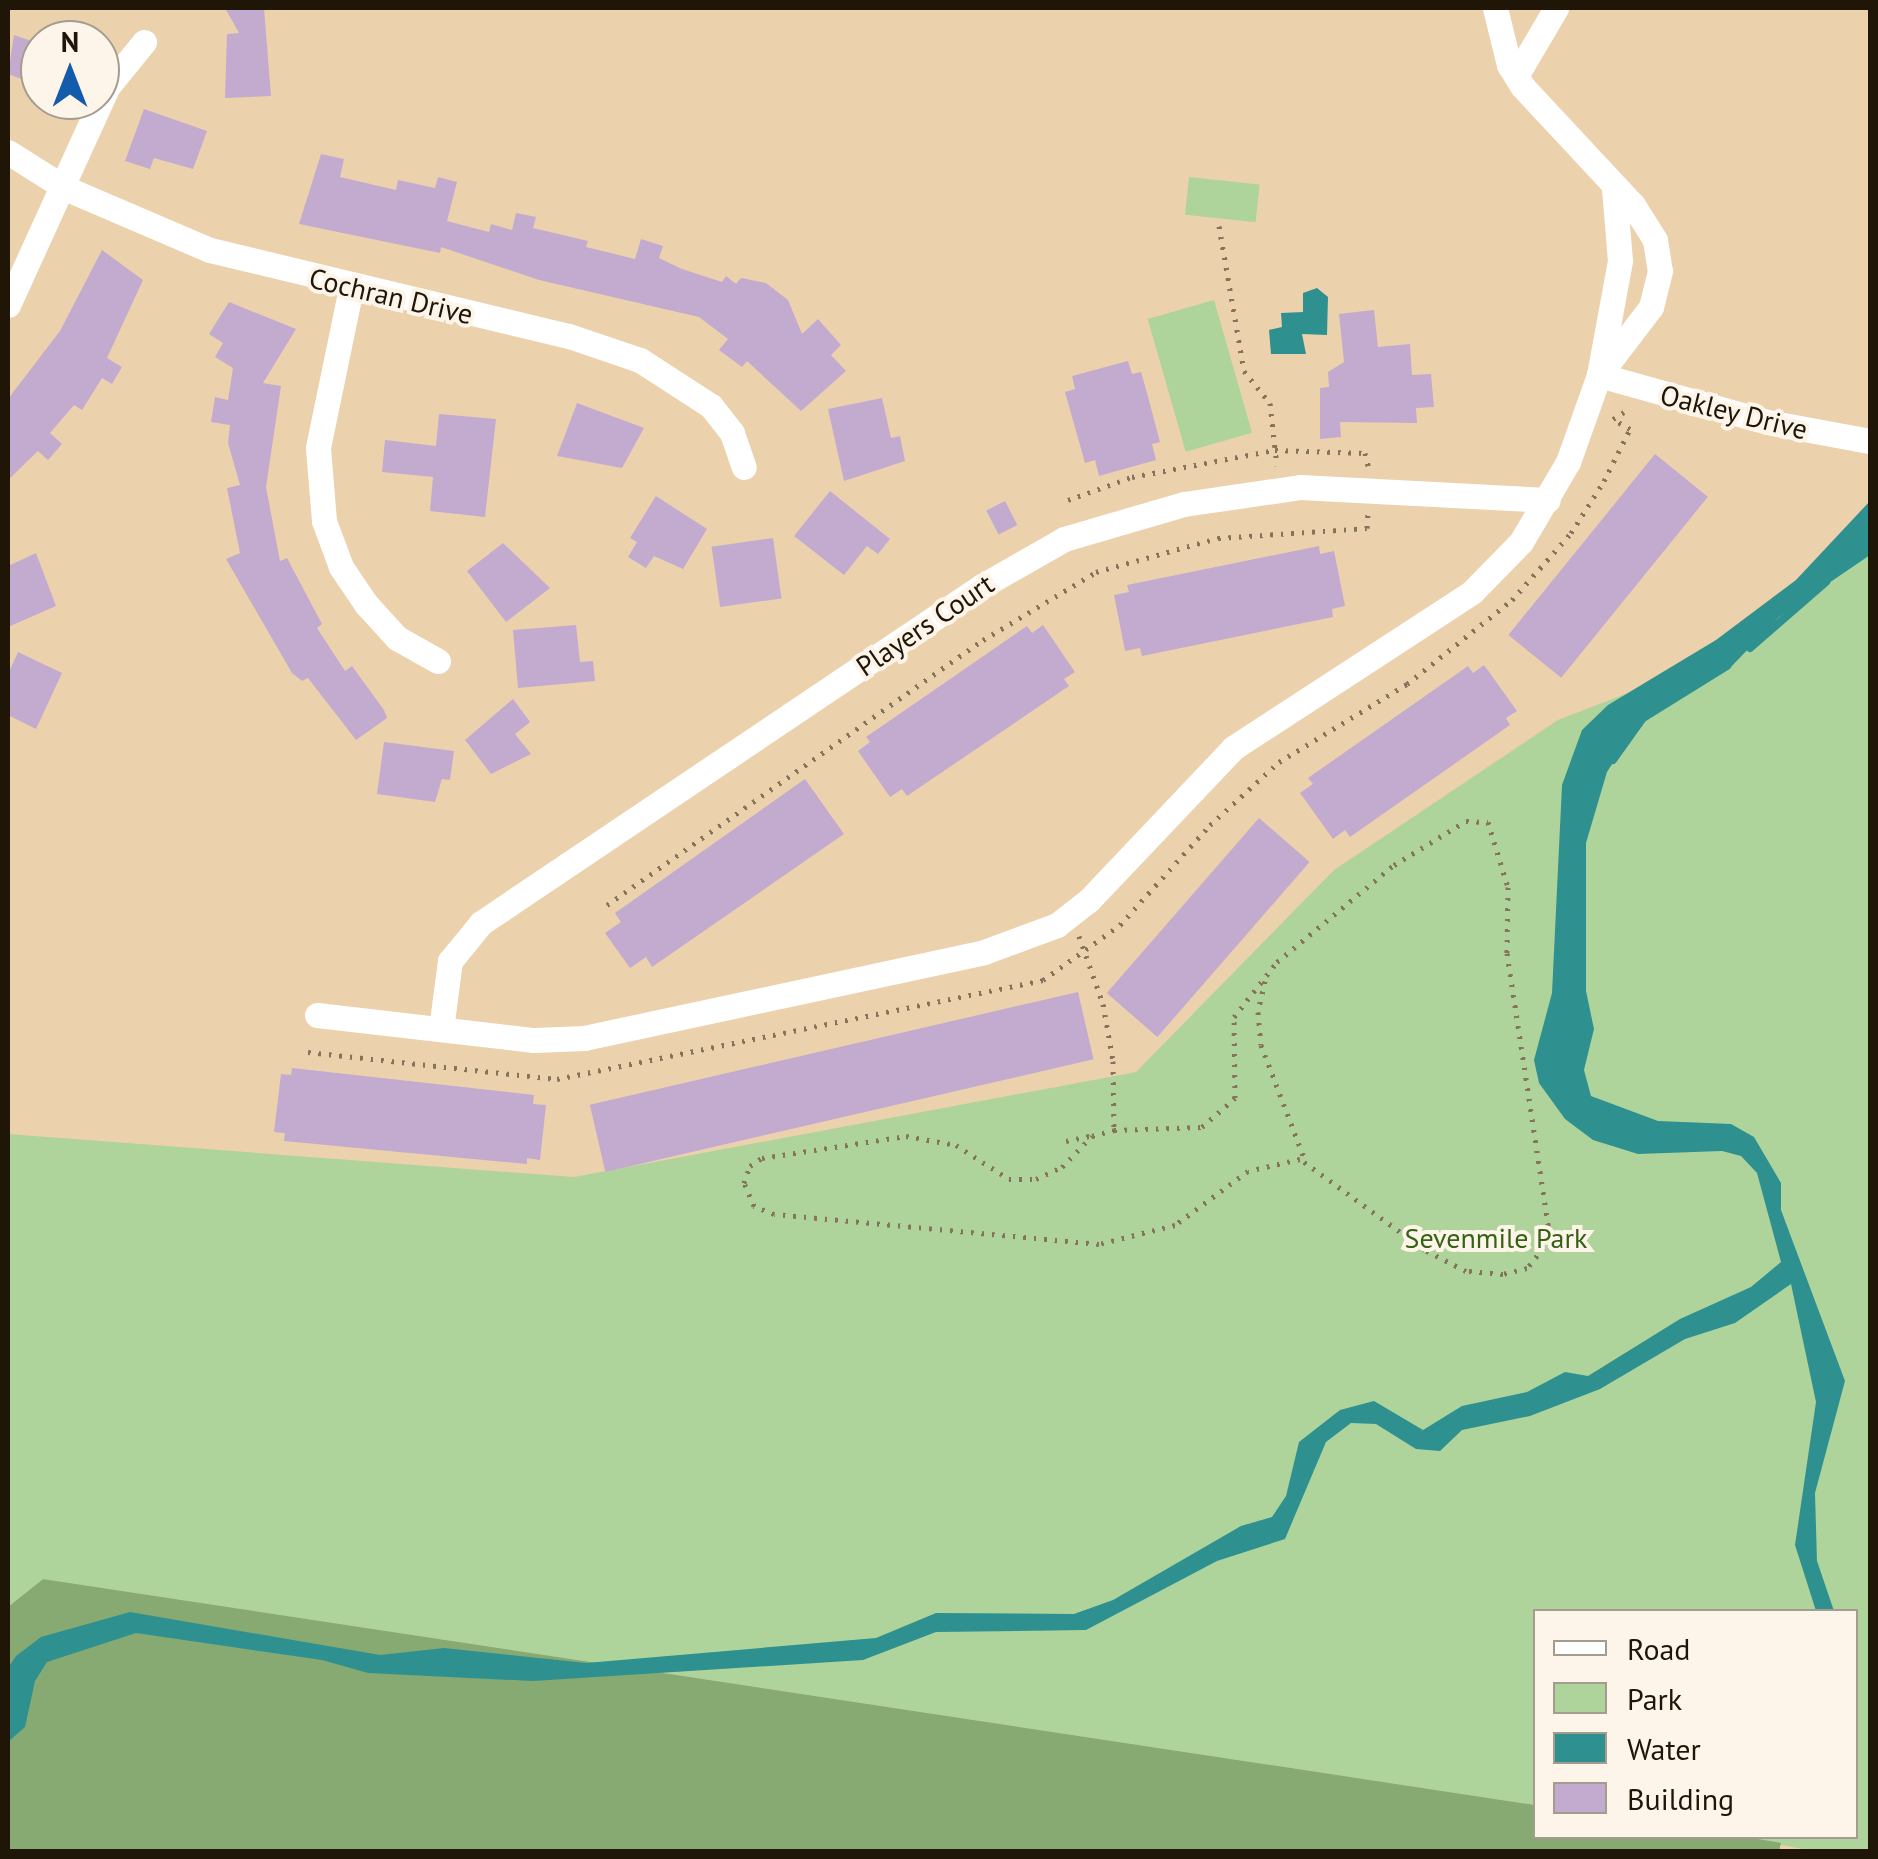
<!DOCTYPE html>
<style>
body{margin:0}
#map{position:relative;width:1878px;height:1859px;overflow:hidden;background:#ecd1ad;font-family:"PT Sans",sans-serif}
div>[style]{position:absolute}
.green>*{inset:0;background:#afd49b;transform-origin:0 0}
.forest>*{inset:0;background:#86aa72}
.water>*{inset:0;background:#2e9190}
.stream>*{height:8px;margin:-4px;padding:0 4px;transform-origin:4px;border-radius:4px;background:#2e9190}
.building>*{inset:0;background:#c3abcf;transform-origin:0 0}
.path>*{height:5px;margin-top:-2.5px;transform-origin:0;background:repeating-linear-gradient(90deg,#85735a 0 2.5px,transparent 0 10.5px)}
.minor>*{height:25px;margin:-12.5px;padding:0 12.5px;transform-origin:12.5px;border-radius:12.5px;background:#fff}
span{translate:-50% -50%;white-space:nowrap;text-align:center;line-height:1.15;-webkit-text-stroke:8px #fef5ea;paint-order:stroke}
.street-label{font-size:28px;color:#1f1608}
.park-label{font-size:28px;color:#366313}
.frame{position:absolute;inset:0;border:10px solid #1f1608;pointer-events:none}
.legend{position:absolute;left:1533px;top:1609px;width:325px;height:230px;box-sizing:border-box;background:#fef5ea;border:2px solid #a59c90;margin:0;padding:12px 18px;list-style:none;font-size:30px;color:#1f1608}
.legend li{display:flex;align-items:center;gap:20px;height:50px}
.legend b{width:50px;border:2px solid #a59c90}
.north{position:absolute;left:20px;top:20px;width:100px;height:100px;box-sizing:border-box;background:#fef5ea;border:2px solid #a59c90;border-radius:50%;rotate:0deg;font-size:28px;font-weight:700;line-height:40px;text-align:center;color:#1f1608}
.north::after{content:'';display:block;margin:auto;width:35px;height:45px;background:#125cab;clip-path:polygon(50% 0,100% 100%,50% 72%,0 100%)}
</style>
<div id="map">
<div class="green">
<i style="left:1189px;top:177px;width:71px;height:38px;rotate:6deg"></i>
<i style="left:1214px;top:300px;width:138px;height:69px;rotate:74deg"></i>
<i style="clip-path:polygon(1870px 530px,1870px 1851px,1813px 1851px,1740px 1837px,1856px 1836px,1856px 1612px,1536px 1612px,1535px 1805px,43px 1579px,8px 1607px,8px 1134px,574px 1177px,1136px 1072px,1334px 870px,1558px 720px,1700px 665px)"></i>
</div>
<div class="forest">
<i style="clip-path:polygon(43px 1579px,1535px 1805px,1536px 1836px,1740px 1836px,1781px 1843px,1779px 1852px,8px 1852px,8px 1607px)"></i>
</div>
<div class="water">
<i style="clip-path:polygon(1317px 288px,1328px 297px,1327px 335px,1302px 334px,1306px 354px,1271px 354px,1269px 330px,1282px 327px,1281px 313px,1303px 312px,1303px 293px)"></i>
<i style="clip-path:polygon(1870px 501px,1870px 555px,1779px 617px,1729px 669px,1704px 676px,1638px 723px,1607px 772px,1586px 843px,1586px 991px,1594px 1029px,1584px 1070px,1591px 1096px,1658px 1121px,1731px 1124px,1754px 1137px,1781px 1183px,1781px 1210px,1845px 1381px,1815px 1493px,1817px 1561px,1834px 1611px,1816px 1611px,1795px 1545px,1816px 1402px,1791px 1284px,1735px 1323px,1685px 1339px,1600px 1389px,1530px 1416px,1462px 1430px,1440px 1451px,1416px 1449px,1376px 1424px,1351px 1423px,1326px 1442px,1285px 1539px,1217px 1561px,1086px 1630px,936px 1632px,863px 1660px,533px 1681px,368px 1673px,322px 1660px,136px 1633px,47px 1662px,35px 1681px,25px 1727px,8px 1742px,8px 1668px,16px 1656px,41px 1637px,130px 1612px,380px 1655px,444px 1648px,586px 1663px,876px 1638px,936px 1613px,1074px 1614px,1113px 1600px,1241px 1526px,1272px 1517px,1286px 1496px,1299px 1442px,1340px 1410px,1374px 1401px,1423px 1430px,1462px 1406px,1527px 1392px,1565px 1372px,1588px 1376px,1680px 1319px,1751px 1287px,1781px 1262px,1757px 1173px,1741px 1156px,1722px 1151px,1638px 1154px,1593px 1140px,1565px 1119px,1539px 1083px,1534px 1060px,1552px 993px,1562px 785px,1582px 730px,1608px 705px,1716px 640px,1796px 580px)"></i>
</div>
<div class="stream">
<i style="left:1750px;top:648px;width:101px;rotate:-41deg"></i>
<i style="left:1613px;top:760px;width:52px;rotate:-54.5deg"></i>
<i style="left:1643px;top:718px;width:99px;rotate:-31.8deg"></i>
</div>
<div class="building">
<i style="clip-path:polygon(225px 8px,264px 8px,271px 96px,225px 98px,227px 34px,239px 33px)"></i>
<i style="clip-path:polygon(14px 35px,40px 44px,40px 86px,8px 74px)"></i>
<i style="clip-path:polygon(144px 109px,207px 131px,193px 169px,154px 158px,150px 169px,125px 161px)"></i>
<i style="clip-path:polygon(321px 154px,344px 159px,340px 177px,396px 190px,398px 180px,435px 188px,438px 177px,457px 182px,447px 221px,489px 232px,491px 224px,512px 230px,516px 213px,536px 217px,533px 228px,588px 241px,586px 247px,635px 259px,641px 239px,663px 246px,659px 258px,682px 269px,722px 282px,726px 276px,736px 284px,741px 278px,766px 283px,788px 300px,802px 334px,818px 319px,841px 345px,831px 355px,846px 371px,801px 411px,747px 361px,742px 367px,719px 350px,728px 339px,699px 317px,539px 280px,441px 247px,440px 253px,299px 224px)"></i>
<i style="clip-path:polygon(102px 250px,143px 280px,107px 358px,122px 367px,112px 384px,102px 378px,82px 410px,74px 405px,50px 433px,62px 444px,48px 460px,38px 451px,8px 480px,8px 399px,60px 331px)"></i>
<i style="clip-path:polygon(229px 302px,296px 329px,263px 383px,281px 386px,266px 487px,280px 561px,287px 558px,322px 624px,317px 628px,345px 671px,352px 666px,384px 710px,387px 718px,356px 740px,308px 678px,302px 681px,292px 673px,226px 559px,240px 553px,227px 488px,240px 485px,228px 443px,230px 425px,211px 422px,215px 397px,228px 400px,233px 368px,215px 357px,223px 343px,209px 334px)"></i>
<i style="clip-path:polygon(1374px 310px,1378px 347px,1410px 344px,1412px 375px,1431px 374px,1434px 407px,1416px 408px,1417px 423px,1340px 422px,1341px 437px,1320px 439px,1320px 388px,1329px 387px,1328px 372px,1344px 362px,1339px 314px)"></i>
<i style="clip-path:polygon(1128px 361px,1132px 374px,1141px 372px,1147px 393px,1160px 442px,1152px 444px,1156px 460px,1099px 476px,1095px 460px,1085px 463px,1065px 392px,1075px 389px,1072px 376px)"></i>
<i style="clip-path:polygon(882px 398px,891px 438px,900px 436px,905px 461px,844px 481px,828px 409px)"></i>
<i style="clip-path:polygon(577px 403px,644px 428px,622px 468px,557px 456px)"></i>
<i style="clip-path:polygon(439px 414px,496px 419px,485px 517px,430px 511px,433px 477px,382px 472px,385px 440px,436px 446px)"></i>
<i style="left:1655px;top:454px;width:68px;height:233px;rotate:39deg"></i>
<i style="clip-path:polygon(830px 491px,890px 539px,878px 554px,867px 546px,844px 575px,794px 536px)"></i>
<i style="clip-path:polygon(656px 496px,707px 529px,683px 569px,654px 556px,646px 568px,628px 557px,637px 542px,630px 538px)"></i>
<i style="left:1005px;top:501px;width:27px;height:21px;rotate:63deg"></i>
<i style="left:773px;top:538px;width:61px;height:62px;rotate:82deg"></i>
<i style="clip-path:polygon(503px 543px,550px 588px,506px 622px,467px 571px)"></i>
<i style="clip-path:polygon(1319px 546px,1320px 554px,1334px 551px,1345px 606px,1332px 609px,1333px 617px,1142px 656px,1140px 648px,1125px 651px,1114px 595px,1129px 592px,1127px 585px)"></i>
<i style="clip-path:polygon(36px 553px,56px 606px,8px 627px,8px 566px)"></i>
<i style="clip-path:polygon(576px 625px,580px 662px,593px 661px,595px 681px,518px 688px,513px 630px)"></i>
<i style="clip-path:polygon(1043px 625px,1075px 672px,1064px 679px,1069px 686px,907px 796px,902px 789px,890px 797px,858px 751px,870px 742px,866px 737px,1027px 626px,1032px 633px)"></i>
<i style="clip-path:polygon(18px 652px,62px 673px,36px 729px,8px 715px,8px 674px)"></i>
<i style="clip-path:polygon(1484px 665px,1517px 711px,1506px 718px,1510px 725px,1350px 837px,1345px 830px,1333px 839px,1300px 793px,1313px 784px,1308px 778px,1468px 666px,1473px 673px)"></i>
<i style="clip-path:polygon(513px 699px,530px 722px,515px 734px,531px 754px,491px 774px,465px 740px)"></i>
<i style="clip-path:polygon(384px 742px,454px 751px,450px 780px,442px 779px,435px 802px,377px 794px)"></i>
<i style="clip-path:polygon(805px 779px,844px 834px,652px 967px,646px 957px,630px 968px,605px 933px,621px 922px,615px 913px)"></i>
<i style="left:1259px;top:818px;width:67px;height:232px;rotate:41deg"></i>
<i style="left:1078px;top:992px;width:69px;height:501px;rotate:77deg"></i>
<i style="clip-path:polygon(292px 1068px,534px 1095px,533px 1104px,546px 1105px,540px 1160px,527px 1158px,527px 1164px,284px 1141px,285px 1133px,274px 1132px,281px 1074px,291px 1075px)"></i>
</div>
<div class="path">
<i style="left:1219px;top:226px;width:147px;rotate:80.2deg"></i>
<i style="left:1244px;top:371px;width:41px;rotate:50.9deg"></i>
<i style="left:1270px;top:403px;width:63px;rotate:83.7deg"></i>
<i style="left:1068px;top:500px;width:68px;rotate:-19.8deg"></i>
<i style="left:1132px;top:477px;width:146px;rotate:-10.7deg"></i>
<i style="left:1275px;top:450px;width:90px;rotate:1.9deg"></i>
<i style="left:1365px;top:453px;width:16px;rotate:76deg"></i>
<i style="left:607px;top:905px;width:460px;rotate:-35.2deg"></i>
<i style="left:983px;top:640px;width:132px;rotate:-31deg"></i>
<i style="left:1096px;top:572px;width:127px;rotate:-15.6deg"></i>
<i style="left:1218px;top:538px;width:149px;rotate:-3.8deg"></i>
<i style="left:1367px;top:528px;width:14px;rotate:-86deg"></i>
<i style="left:1079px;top:936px;width:72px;rotate:70.6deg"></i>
<i style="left:1103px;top:1004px;width:58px;rotate:80deg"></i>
<i style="left:1113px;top:1061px;width:69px;rotate:89.2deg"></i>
<i style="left:1114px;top:1130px;width:88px;rotate:-2deg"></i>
<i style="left:1202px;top:1127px;width:44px;rotate:-41.3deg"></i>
<i style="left:1235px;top:1098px;width:81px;rotate:-90.7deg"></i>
<i style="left:1234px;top:1017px;width:70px;rotate:-52deg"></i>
<i style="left:1277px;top:962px;width:152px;rotate:-39.7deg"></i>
<i style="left:1394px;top:865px;width:84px;rotate:-31.4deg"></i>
<i style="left:1466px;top:821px;width:22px;rotate:3deg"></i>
<i style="left:1488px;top:822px;width:68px;rotate:72.9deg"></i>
<i style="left:1508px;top:887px;width:66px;rotate:90.9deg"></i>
<i style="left:1507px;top:953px;width:289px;rotate:81.4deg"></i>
<i style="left:1550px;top:1239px;width:37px;rotate:128deg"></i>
<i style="left:1527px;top:1268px;width:25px;rotate:166deg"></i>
<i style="left:1503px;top:1274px;width:37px;rotate:-175deg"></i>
<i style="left:1466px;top:1271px;width:46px;rotate:-152.9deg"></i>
<i style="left:1425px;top:1250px;width:155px;rotate:-143.9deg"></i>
<i style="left:1300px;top:1159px;width:53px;rotate:167deg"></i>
<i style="left:1248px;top:1171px;width:91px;rotate:143.5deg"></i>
<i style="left:1175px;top:1225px;width:78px;rotate:166deg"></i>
<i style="left:1099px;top:1244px;width:326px;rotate:-174.7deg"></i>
<i style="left:774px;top:1214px;width:22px;rotate:-158deg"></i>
<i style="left:754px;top:1206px;width:25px;rotate:-113deg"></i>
<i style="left:744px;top:1183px;width:18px;rotate:-71deg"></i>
<i style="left:750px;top:1166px;width:14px;rotate:-34deg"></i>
<i style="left:762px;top:1158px;width:146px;rotate:-8.7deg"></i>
<i style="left:906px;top:1136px;width:51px;rotate:10.2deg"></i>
<i style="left:956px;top:1145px;width:63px;rotate:32.7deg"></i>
<i style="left:1009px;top:1179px;width:27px"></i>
<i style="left:1036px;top:1179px;width:29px;rotate:-25deg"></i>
<i style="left:1062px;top:1167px;width:43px;rotate:-45.9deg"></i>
<i style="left:1092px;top:1136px;width:23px;rotate:-15deg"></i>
<i style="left:1265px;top:981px;width:32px;rotate:103deg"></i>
<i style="left:1258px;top:1012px;width:33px;rotate:85deg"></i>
<i style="left:1261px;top:1045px;width:123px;rotate:69.1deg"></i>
<i style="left:308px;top:1052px;width:250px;rotate:6.2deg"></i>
<i style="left:557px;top:1079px;width:496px;rotate:-11.5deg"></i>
<i style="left:1043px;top:980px;width:95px;rotate:-35.5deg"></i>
<i style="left:1120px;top:925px;width:135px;rotate:-48deg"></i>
<i style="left:1210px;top:825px;width:93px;rotate:-42.4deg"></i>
<i style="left:1279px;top:762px;width:150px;rotate:-31.4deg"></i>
<i style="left:1407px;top:684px;width:134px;rotate:-38.7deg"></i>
<i style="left:1512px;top:600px;width:89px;rotate:-48.6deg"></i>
<i style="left:1571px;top:533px;width:62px;rotate:-57.6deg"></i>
<i style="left:1604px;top:481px;width:58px;rotate:-63.4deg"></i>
<i style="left:1630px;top:429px;width:20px;rotate:-150deg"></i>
<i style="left:1613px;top:419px;width:13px;rotate:-32deg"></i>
<i style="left:1066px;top:1141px;width:24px;rotate:-12deg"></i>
</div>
<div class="minor">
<i style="left:1495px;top:8px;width:59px;rotate:76.2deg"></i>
<i style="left:1509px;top:65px;width:25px;rotate:58deg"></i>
<i style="left:1522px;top:86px;width:163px;rotate:47deg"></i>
<i style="left:1633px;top:205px;width:41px;rotate:57.8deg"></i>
<i style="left:1655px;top:240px;width:31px;rotate:81deg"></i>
<i style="left:1660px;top:271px;width:37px;rotate:104deg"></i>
<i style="left:1651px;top:307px;width:81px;rotate:127.4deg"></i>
<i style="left:1516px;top:76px;width:79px;rotate:-59.5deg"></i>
<i style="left:8px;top:152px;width:67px;rotate:32.3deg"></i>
<i style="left:65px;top:188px;width:158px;rotate:23.2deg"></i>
<i style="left:210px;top:250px;width:369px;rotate:13.5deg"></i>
<i style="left:569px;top:336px;width:75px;rotate:18.7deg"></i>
<i style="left:640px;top:360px;width:85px;rotate:32.9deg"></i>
<i style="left:711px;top:406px;width:34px;rotate:52deg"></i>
<i style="left:732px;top:433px;width:36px;rotate:71deg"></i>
<i style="left:351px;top:288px;width:163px;rotate:101.7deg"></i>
<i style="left:318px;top:448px;width:73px;rotate:85.3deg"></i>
<i style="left:324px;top:521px;width:49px;rotate:69.7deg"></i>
<i style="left:341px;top:567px;width:45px;rotate:56deg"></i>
<i style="left:366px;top:604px;width:46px;rotate:47.6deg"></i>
<i style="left:397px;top:638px;width:47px;rotate:29.3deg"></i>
<i style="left:8px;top:305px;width:241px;rotate:-65.5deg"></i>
<i style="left:108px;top:86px;width:57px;rotate:-50.7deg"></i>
<i style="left:1599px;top:375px;width:174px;rotate:15.6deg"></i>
<i style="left:1767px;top:422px;width:105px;rotate:10.5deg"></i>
<i style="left:317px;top:1015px;width:218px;rotate:6.6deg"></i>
<i style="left:534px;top:1040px;width:50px;rotate:-2.3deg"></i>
<i style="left:584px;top:1038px;width:409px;rotate:-12.1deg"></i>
<i style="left:984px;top:952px;width:78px;rotate:-20.3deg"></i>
<i style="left:1057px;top:925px;width:41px;rotate:-38deg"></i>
<i style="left:1089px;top:900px;width:209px;rotate:-46.5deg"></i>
<i style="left:1233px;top:748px;width:285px;rotate:-33.1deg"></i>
<i style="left:1472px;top:592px;width:70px;rotate:-45.6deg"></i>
<i style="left:1521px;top:542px;width:93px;rotate:-59.6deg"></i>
<i style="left:1568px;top:462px;width:92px;rotate:-70.4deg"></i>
<i style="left:1599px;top:375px;width:116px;rotate:-79.6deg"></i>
<i style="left:1620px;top:261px;width:73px;rotate:-94.7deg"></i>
<i style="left:441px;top:1029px;width:69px;rotate:-82.5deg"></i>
<i style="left:450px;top:961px;width:49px;rotate:-50.8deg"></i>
<i style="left:481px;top:923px;width:604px;rotate:-33.93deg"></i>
<i style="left:982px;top:586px;width:95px;rotate:-29.8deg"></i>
<i style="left:1064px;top:539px;width:125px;rotate:-16.3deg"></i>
<i style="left:1184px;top:504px;width:117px;rotate:-8.3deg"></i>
<i style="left:1300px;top:487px;width:248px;rotate:3deg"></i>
</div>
<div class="street-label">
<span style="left:391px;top:296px;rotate:13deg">Cochran Drive</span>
<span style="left:1734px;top:412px;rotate:14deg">Oakley Drive</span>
<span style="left:925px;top:625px;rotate:-34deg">Players Court</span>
</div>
<div class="park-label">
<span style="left:1496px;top:1238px">Sevenmile Park</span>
</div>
<div class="frame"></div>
<ul class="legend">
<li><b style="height:12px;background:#fff"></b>Road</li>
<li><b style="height:28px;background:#afd49b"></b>Park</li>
<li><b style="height:28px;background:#2e9190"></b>Water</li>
<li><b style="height:28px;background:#c3abcf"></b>Building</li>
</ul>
<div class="north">N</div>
</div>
